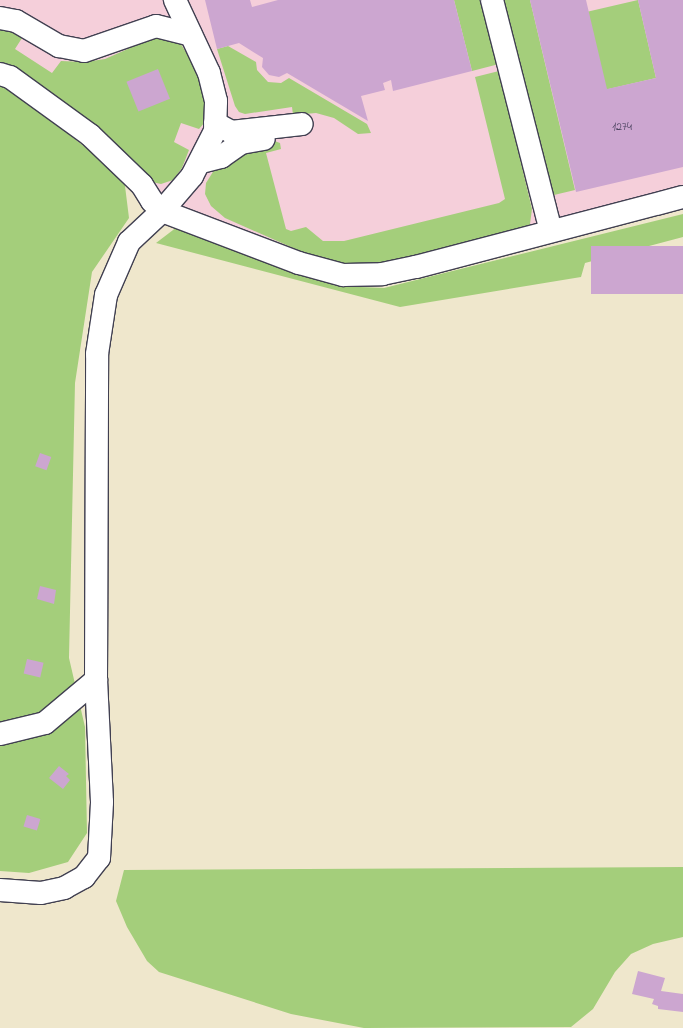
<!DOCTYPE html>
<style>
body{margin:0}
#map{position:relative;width:683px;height:1028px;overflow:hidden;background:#efe7cc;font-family:"Indie Flower",sans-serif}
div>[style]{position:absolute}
.built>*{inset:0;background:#f5cfda}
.green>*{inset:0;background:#a4ce7b;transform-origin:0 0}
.building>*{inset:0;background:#cca6d0;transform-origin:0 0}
.roads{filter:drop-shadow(1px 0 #414051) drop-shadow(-1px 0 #414051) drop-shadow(0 1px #414051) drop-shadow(0 -1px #414051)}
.minor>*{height:22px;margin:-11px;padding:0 11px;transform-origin:11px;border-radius:11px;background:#fff}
span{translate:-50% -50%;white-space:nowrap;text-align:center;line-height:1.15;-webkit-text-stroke:3px #fff;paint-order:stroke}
.number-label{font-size:12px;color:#4c4360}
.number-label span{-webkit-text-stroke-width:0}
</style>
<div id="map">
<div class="built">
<i style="clip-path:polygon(0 0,683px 0,683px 201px,343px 275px,162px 211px,157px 187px,152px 182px,75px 113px,21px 71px,0 65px)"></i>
</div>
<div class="green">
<i style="clip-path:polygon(454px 0,485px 0,499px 64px,472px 71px)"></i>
<i style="clip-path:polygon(498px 0,530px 0,575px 190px,554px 195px,546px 192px,512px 62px,518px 55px,511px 28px,505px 23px)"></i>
<i style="left:638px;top:0;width:80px;height:52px;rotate:77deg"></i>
<i style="clip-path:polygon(0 30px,7px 30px,22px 38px,15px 49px,52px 73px,61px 61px,85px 62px,105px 59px,155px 37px,179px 41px,197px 70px,204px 97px,205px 122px,199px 129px,181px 123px,174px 142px,189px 150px,182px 168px,173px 180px,161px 184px,152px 182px,75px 113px,21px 71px,0 65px)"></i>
<i style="clip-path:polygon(228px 46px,256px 62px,257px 70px,268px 82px,281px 83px,289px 78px,367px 124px,371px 133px,358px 134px,334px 118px,316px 113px,293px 115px,292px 107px,245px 114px,239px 112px,235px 106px,217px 49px)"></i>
<i style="clip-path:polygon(499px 71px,532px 209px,530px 224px,525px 230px,385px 264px,339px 265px,318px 259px,225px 218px,211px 206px,205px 194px,206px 183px,221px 159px,272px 140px,280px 143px,281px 149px,266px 153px,286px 229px,291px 231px,306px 227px,323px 241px,344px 241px,499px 203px,505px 199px,475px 77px)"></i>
<i style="clip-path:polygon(0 86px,9px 87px,124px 178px,129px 218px,92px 272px,75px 383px,69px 658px,85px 727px,87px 833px,68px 862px,29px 873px,0 871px)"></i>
<i style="clip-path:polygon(683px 214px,683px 237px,585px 263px,581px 277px,400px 307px,156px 243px,177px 227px,336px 286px,384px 288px)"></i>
<i style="clip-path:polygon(683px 867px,683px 937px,653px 944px,631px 954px,615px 972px,593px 1009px,571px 1027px,364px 1028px,291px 1014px,159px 972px,147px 961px,127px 927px,116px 901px,124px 870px)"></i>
</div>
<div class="building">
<i style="clip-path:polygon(205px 0,250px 0,252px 7px,278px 0,454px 0,472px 71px,393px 91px,391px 80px,383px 83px,385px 90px,361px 96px,368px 121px,287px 73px,279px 77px,269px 75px,262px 67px,263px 58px,239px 43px,217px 49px)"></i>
<i style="clip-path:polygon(530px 0,586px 0,607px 89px,656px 78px,638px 0,683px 0,683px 167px,576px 192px)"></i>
<i style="left:158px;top:69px;width:32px;height:34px;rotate:68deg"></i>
<i style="left:683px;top:246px;width:48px;height:92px;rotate:90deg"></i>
<i style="left:40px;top:453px;width:12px;height:14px;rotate:20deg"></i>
<i style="clip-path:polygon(40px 586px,56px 590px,54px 604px,37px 599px)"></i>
<i style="left:27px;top:659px;width:17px;height:15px;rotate:13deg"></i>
<i style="clip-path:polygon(59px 766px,69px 774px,66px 776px,70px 780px,63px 789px,49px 778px)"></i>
<i style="left:27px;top:815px;width:14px;height:12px;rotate:17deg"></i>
<i style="clip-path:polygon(638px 971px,665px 978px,661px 991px,683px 994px,683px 1012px,658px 1009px,658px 1006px,652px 1004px,654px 999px,632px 994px)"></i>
</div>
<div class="roads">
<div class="minor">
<i style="left:492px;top:0;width:238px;rotate:75.7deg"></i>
<i style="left:0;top:18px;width:16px;rotate:11deg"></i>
<i style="left:16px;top:21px;width:50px;rotate:30.2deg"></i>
<i style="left:59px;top:46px;width:25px;rotate:11deg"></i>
<i style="left:84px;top:51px;width:76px;rotate:-19.1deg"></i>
<i style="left:156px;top:26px;width:36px;rotate:14deg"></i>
<i style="left:0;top:74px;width:10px;rotate:17deg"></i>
<i style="left:10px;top:77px;width:99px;rotate:35.9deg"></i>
<i style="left:90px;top:135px;width:72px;rotate:43.9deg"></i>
<i style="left:142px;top:185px;width:19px;rotate:58deg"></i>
<i style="left:152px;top:201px;width:14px;rotate:45deg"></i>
<i style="left:162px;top:211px;width:147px;rotate:20.8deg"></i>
<i style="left:299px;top:263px;width:46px;rotate:15.3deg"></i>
<i style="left:343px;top:275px;width:39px;rotate:-1deg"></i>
<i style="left:382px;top:274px;width:35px;rotate:-12deg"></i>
<i style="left:416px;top:267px;width:276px;rotate:-14.7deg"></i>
<i style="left:215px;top:123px;width:18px;rotate:29deg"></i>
<i style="left:231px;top:132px;width:71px;rotate:-6.4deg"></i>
<i style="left:201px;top:162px;width:21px;rotate:-14deg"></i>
<i style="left:221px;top:157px;width:24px;rotate:-35deg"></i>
<i style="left:241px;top:143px;width:23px;rotate:-10deg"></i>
<i style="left:0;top:734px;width:46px;rotate:-13.7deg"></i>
<i style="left:45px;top:723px;width:67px;rotate:-40.1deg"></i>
<i style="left:0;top:890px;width:41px;rotate:4.2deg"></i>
<i style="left:41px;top:893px;width:24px;rotate:-12deg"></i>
<i style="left:64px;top:888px;width:23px;rotate:-29deg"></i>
<i style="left:84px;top:877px;width:24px;rotate:-52deg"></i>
<i style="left:99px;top:858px;width:56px;rotate:-86.9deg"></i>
<i style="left:102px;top:802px;width:122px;rotate:-92.8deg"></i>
<i style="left:96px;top:680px;width:326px;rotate:-89.8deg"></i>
<i style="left:97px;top:354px;width:60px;rotate:-81.3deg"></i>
<i style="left:106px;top:295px;width:58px;rotate:-66.5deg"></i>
<i style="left:129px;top:242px;width:45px;rotate:-43.2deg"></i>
<i style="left:162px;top:211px;width:46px;rotate:-49.4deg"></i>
<i style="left:192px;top:176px;width:51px;rotate:-62.9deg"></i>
<i style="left:215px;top:131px;width:30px;rotate:-88deg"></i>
<i style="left:216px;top:101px;width:29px;rotate:-104deg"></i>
<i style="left:209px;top:73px;width:81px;rotate:-115deg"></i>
</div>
</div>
<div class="number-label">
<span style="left:622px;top:128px">1274</span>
</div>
</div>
